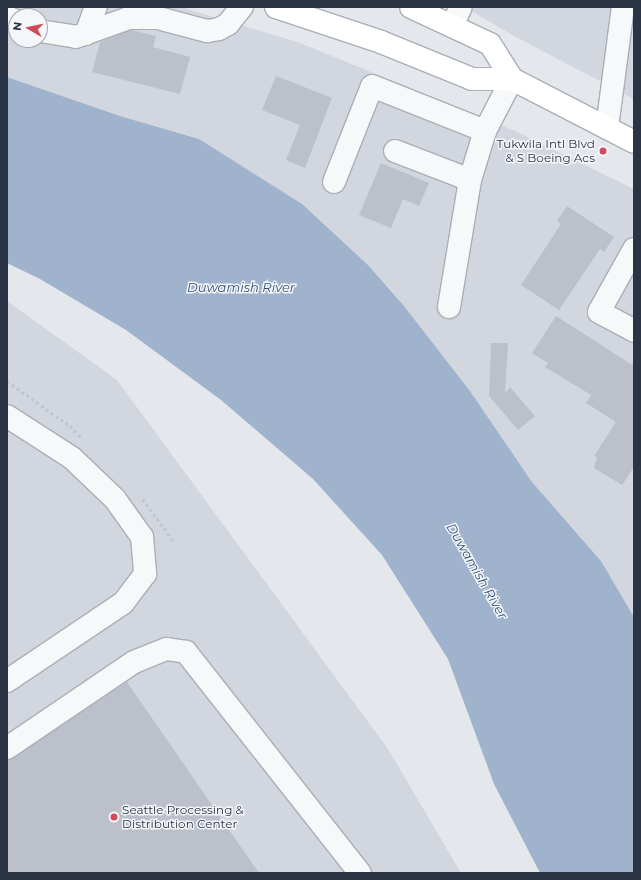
<!DOCTYPE html>
<style>
body{margin:0}
#map{position:relative;width:641px;height:880px;overflow:hidden;background:#e4e7ec;font-family:Montserrat,sans-serif}
div>[style]{position:absolute}
.built>*{inset:0;background:#d2d6de}
.water>*{inset:0;background:#9fb4cc}
.building>*{inset:0;background:#bbc0ca}
.path>*{height:2.5px;margin-top:-1.25px;transform-origin:0;background:repeating-linear-gradient(90deg,#c2c5cb 0 3px,transparent 0 6px)}
.roads{filter:drop-shadow(1px 0 #a9aeb7) drop-shadow(-1px 0 #a9aeb7) drop-shadow(0 1px #a9aeb7) drop-shadow(0 -1px #a9aeb7)}
.minor>*{height:22px;margin:-11px;padding:0 11px;transform-origin:11px;border-radius:11px;background:#f7f8fa}
.major>*{height:22px;margin:-11px;padding:0 11px;transform-origin:11px;border-radius:11px;background:#fff}
.dots>*{width:11px;height:11px;translate:-50% -50%;box-sizing:border-box;border:2px solid #f4f6f9;border-radius:50%}
span{translate:-50% -50%;white-space:nowrap;text-align:center;line-height:1.15;-webkit-text-stroke:3px #f4f6f9;paint-order:stroke}
.poi-label{font-size:12px;color:#2b3445}
.right{translate:-100% -50%;text-align:right}
.left{translate:0 -50%;text-align:left}
.water-label{font-size:13px;color:#34527a;font-style:italic}
.frame{position:absolute;inset:0;border:8px solid #2b3445;pointer-events:none}
.north{position:absolute;left:8px;top:8px;width:40px;height:40px;box-sizing:border-box;background:#f4f6f9;border:1px solid #a4a8b1;border-radius:50%;rotate:279deg;font-size:11px;font-weight:700;line-height:16px;text-align:center;color:#2b3445}
.north::after{content:'';display:block;margin:auto;width:14px;height:18px;background:#d1495b;clip-path:polygon(50% 0,100% 100%,50% 72%,0 100%)}
</style>
<div id="map">
<div class="built">
<i style="clip-path:polygon(evenodd,7px 7px,184px 8px,300px 43px,513px 130px,634px 189px,634px 617px,601px 561px,532px 482px,470px 391px,404px 306px,368px 265px,199px 139px,120px 116px,7px 77px,7px 7px,16px 16px,40px 16px,40px 40px,16px 40px,16px 16px)"></i>
<i style="clip-path:polygon(464px 7px,634px 7px,634px 99px,516px 37px)"></i>
<i style="clip-path:polygon(7px 301px,117px 380px,388px 749px,461px 873px,7px 873px)"></i>
</div>
<div class="water">
<i style="clip-path:polygon(7px 77px,120px 116px,199px 139px,302px 204px,368px 265px,404px 306px,470px 391px,532px 482px,601px 561px,634px 617px,634px 873px,540px 873px,494px 784px,448px 659px,382px 555px,313px 479px,221px 400px,126px 330px,40px 279px,7px 263px)"></i>
</div>
<div class="building">
<i style="clip-path:polygon(131px 30px,156px 36px,153px 47px,190px 57px,180px 94px,92px 72px,100px 42px)"></i>
<i style="clip-path:polygon(276px 76px,332px 98px,305px 168px,286px 160px,300px 125px,262px 110px)"></i>
<i style="clip-path:polygon(381px 163px,429px 183px,419px 206px,403px 199px,391px 228px,359px 215px)"></i>
<i style="clip-path:polygon(567px 206px,614px 237px,604px 252px,600px 249px,559px 310px,521px 285px,561px 224px,557px 221px)"></i>
<i style="clip-path:polygon(556px 316px,634px 366px,634px 467px,622px 485px,594px 468px,597px 457px,594px 456px,616px 422px,586px 403px,591px 395px,545px 367px,548px 363px,532px 353px)"></i>
<i style="clip-path:polygon(491px 343px,508px 343px,505px 394px,510px 387px,535px 416px,518px 430px,489px 396px)"></i>
<i style="clip-path:polygon(127px 682px,259px 873px,7px 873px,7px 761px)"></i>
</div>
<div class="path">
<i style="left:7px;top:381px;width:77px;rotate:35.5deg"></i>
<i style="left:70px;top:426px;width:18px;rotate:45deg"></i>
<i style="left:143px;top:499px;width:53px;rotate:54.2deg"></i>
</div>
<div class="roads">
<div class="minor">
<i style="left:7px;top:17px;width:10px;rotate:24deg"></i>
<i style="left:452px;top:26px;width:21px;rotate:-65deg"></i>
<i style="left:40px;top:31px;width:36px;rotate:9deg"></i>
<i style="left:76px;top:37px;width:56px;rotate:-19.7deg"></i>
<i style="left:129px;top:18px;width:29px"></i>
<i style="left:158px;top:18px;width:51px;rotate:14.9deg"></i>
<i style="left:207px;top:31px;width:12px;rotate:-9deg"></i>
<i style="left:219px;top:29px;width:10px;rotate:-29deg"></i>
<i style="left:228px;top:24px;width:22px;rotate:-51deg"></i>
<i style="left:86px;top:34px;width:29px;rotate:-70deg"></i>
<i style="left:607px;top:128px;width:122px;rotate:-82.5deg"></i>
<i style="left:395px;top:151px;width:80px;rotate:21.1deg"></i>
<i style="left:470px;top:180px;width:51px;rotate:-73deg"></i>
<i style="left:485px;top:131px;width:59px;rotate:-62.6deg"></i>
<i style="left:334px;top:182px;width:103px;rotate:-68.4deg"></i>
<i style="left:372px;top:86px;width:122px;rotate:21.7deg"></i>
<i style="left:634px;top:249px;width:72px;rotate:119.1deg"></i>
<i style="left:599px;top:312px;width:40px;rotate:28deg"></i>
<i style="left:449px;top:307px;width:129px;rotate:-80.6deg"></i>
<i style="left:7px;top:416px;width:77px;rotate:32.9deg"></i>
<i style="left:72px;top:458px;width:59px;rotate:43.6deg"></i>
<i style="left:115px;top:499px;width:47px;rotate:54.6deg"></i>
<i style="left:142px;top:537px;width:37px;rotate:85deg"></i>
<i style="left:145px;top:574px;width:36px;rotate:127deg"></i>
<i style="left:123px;top:603px;width:140px;rotate:146.1deg"></i>
<i style="left:7px;top:748px;width:153px;rotate:-34.1deg"></i>
<i style="left:134px;top:662px;width:35px;rotate:-22deg"></i>
<i style="left:167px;top:649px;width:19px;rotate:9deg"></i>
<i style="left:186px;top:652px;width:281px;rotate:51.8deg"></i>
</div>
<div class="major">
<i style="left:276px;top:7px;width:111px;rotate:18.4deg"></i>
<i style="left:381px;top:42px;width:98px;rotate:22.1deg"></i>
<i style="left:472px;top:79px;width:40px"></i>
<i style="left:512px;top:79px;width:137px;rotate:27.3deg"></i>
<i style="left:411px;top:7px;width:87px;rotate:25.1deg"></i>
<i style="left:490px;top:44px;width:41px;rotate:57.8deg"></i>
</div>
</div>
<div class="dots">
<i style="left:603px;top:151px;background:#d1495b"></i>
<i style="left:114px;top:817px;background:#d1495b"></i>
</div>
<div class="poi-label">
<span class="right" style="left:595px;top:151px">Tukwila Intl Blvd<br>&amp; S Boeing Acs</span>
<span class="left" style="left:122px;top:817px">Seattle Processing &amp;<br>Distribution Center</span>
</div>
<div class="water-label">
<span style="left:241px;top:287px">Duwamish River</span>
<span style="left:477px;top:571px;rotate:60deg">Duwamish River</span>
</div>
<div class="frame"></div>
<div class="north">N</div>
</div>
